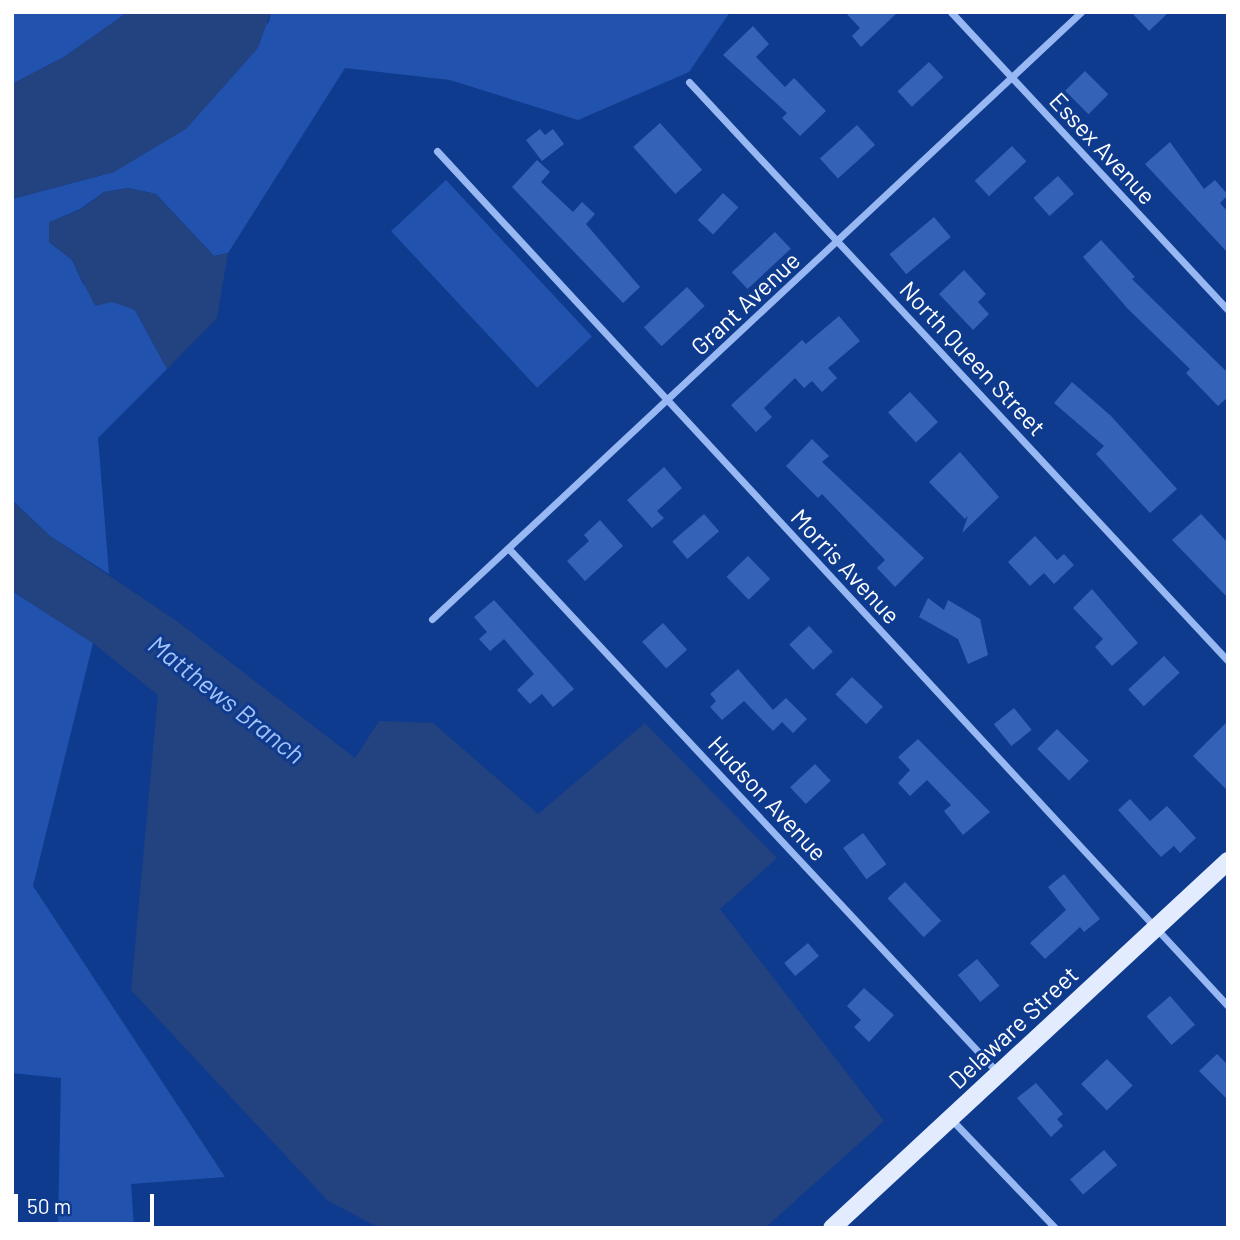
<!DOCTYPE html>
<style>
body{margin:0}
#map{position:relative;width:1240px;height:1240px;overflow:hidden;background:#0f3b8e;font-family:Barlow,sans-serif}
div>[style]{position:absolute}
.green>*{inset:0;background:#2153ae;transform-origin:0 0}
.water>*{inset:0;background:#224280}
.building>*{inset:0;background:#3462b6;transform-origin:0 0}
.street>*{height:7px;margin:-3.5px;padding:0 3.5px;transform-origin:3.5px;border-radius:3.5px;background:#98b8f3}
.primary>*{height:18px;margin:-9px;padding:0 9px;transform-origin:9px;border-radius:9px;background:#e3ecff}
span{translate:-50% -50%;white-space:nowrap;text-align:center;line-height:1.15;-webkit-text-stroke:6px #0f3b8e;paint-order:stroke}
.street-label{font-size:24px;color:#fff}
.water-label{font-size:26px;color:#a3c3fa;font-style:italic}
.frame{position:absolute;inset:0;border:14px solid #fff;pointer-events:none}
.scale{position:absolute;left:14px;top:1194px;width:140px;height:32px;box-sizing:border-box;border:4px solid #fff;border-top:0;padding-left:9px;font-size:21px;line-height:24px;white-space:nowrap;color:#fff;-webkit-text-stroke:5px #0f3b8e;paint-order:stroke}
</style>
<div id="map">
<div class="green">
<i style="clip-path:polygon(12px 12px,128px 12px,64px 57px,12px 84px)"></i>
<i style="clip-path:polygon(271px 12px,730px 12px,689px 72px,578px 120px,450px 80px,345px 68px,228px 253px,214px 256px,156px 194px,128px 188px,104px 192px,80px 209px,50px 222px,49px 242px,72px 260px,83px 284px,135px 310px,167px 369px,98px 438px,109px 574px,50px 536px,12px 500px,12px 199px,114px 172px,139px 154px,269px 22px)"></i>
<i style="left:446px;top:180px;width:214px;height:75px;rotate:47deg"></i>
<i style="clip-path:polygon(12px 591px,93px 643px,33px 886px,225px 1177px,131px 1184px,134px 1228px,58px 1228px,61px 1078px,12px 1073px)"></i>
</div>
<div class="water">
<i style="clip-path:polygon(128px 12px,271px 12px,258px 48px,186px 129px,114px 172px,12px 199px,12px 84px,64px 57px)"></i>
<i style="clip-path:polygon(128px 188px,156px 194px,214px 256px,228px 253px,217px 318px,167px 369px,135px 310px,112px 302px,95px 306px,72px 260px,49px 242px,49px 222px,80px 210px,104px 192px)"></i>
<i style="clip-path:polygon(12px 500px,50px 536px,178px 622px,355px 758px,379px 721px,433px 723px,538px 814px,645px 723px,777px 858px,720px 909px,884px 1121px,765px 1228px,380px 1228px,328px 1201px,131px 990px,158px 695px,93px 643px,12px 591px)"></i>
</div>
<div class="building">
<i style="clip-path:polygon(845px 12px,898px 12px,861px 47px,852px 36px,860px 28px)"></i>
<i style="clip-path:polygon(1131px 12px,1169px 12px,1149px 31px)"></i>
<i style="clip-path:polygon(753px 26px,769px 44px,756px 57px,785px 87px,794px 78px,826px 111px,800px 136px,782px 118px,787px 113px,723px 55px)"></i>
<i style="left:929px;top:62px;width:21px;height:43px;rotate:47deg"></i>
<i style="left:1085px;top:71px;width:33px;height:28px;rotate:45deg"></i>
<i style="left:660px;top:123px;width:63px;height:36px;rotate:48deg"></i>
<i style="left:857px;top:125px;width:27px;height:50px;rotate:48deg"></i>
<i style="clip-path:polygon(540px 129px,545px 135px,553px 129px,564px 144px,542px 161px,526px 140px)"></i>
<i style="clip-path:polygon(1170px 142px,1204px 189px,1215px 180px,1228px 195px,1220px 203px,1228px 212px,1228px 253px,1145px 164px)"></i>
<i style="left:1012px;top:146px;width:21px;height:51px;rotate:47deg"></i>
<i style="clip-path:polygon(537px 160px,550px 172px,541px 182px,573px 212px,582px 202px,595px 214px,586px 224px,640px 287px,623px 303px,512px 187px)"></i>
<i style="left:1058px;top:176px;width:24px;height:33px;rotate:48deg"></i>
<i style="left:723px;top:193px;width:21px;height:37px;rotate:43deg"></i>
<i style="left:934px;top:217px;width:26px;height:58px;rotate:50deg"></i>
<i style="left:775px;top:232px;width:23px;height:59px;rotate:47deg"></i>
<i style="clip-path:polygon(1101px 240px,1135px 277px,1132px 279px,1228px 373px,1228px 397px,1218px 406px,1186px 373px,1190px 369px,1128px 309px,1083px 257px)"></i>
<i style="clip-path:polygon(964px 270px,986px 294px,978px 302px,989px 314px,973px 330px,939px 294px)"></i>
<i style="left:687px;top:287px;width:26px;height:59px;rotate:47deg"></i>
<i style="clip-path:polygon(839px 316px,860px 341px,828px 368px,837px 378px,822px 392px,812px 381px,804px 388px,795px 378px,764px 408px,772px 417px,756px 432px,731px 405px,802px 340px,806px 344px)"></i>
<i style="clip-path:polygon(1072px 382px,1111px 416px,1177px 489px,1150px 513px,1096px 454px,1104px 446px,1054px 403px)"></i>
<i style="left:910px;top:392px;width:41px;height:30px;rotate:47deg"></i>
<i style="clip-path:polygon(812px 439px,829px 456px,822px 462px,924px 558px,895px 587px,877px 568px,885px 560px,822px 494px,818px 498px,786px 466px)"></i>
<i style="clip-path:polygon(960px 452px,999px 497px,962px 533px,968px 516px,965px 519px,929px 482px)"></i>
<i style="clip-path:polygon(664px 467px,682px 488px,657px 511px,664px 518px,652px 528px,627px 500px)"></i>
<i style="left:704px;top:514px;width:23px;height:42px;rotate:49deg"></i>
<i style="clip-path:polygon(1201px 514px,1228px 543px,1228px 598px,1172px 540px)"></i>
<i style="clip-path:polygon(600px 520px,623px 546px,585px 581px,567px 561px,589px 541px,584px 535px)"></i>
<i style="clip-path:polygon(1035px 536px,1057px 560px,1064px 554px,1074px 565px,1054px 584px,1044px 573px,1030px 586px,1008px 562px)"></i>
<i style="left:748px;top:556px;width:32px;height:30px;rotate:46deg"></i>
<i style="clip-path:polygon(1092px 589px,1138px 643px,1112px 666px,1095px 647px,1103px 639px,1073px 608px)"></i>
<i style="clip-path:polygon(928px 598px,944px 610px,948px 600px,980px 619px,988px 655px,968px 664px,958px 639px,919px 617px)"></i>
<i style="clip-path:polygon(494px 600px,574px 689px,553px 707px,542px 694px,530px 704px,517px 690px,534px 674px,504px 639px,490px 651px,479px 639px,487px 632px,474px 617px)"></i>
<i style="left:663px;top:623px;width:36px;height:28px;rotate:48deg"></i>
<i style="left:809px;top:626px;width:35px;height:27px;rotate:47deg"></i>
<i style="left:1164px;top:656px;width:23px;height:49px;rotate:47deg"></i>
<i style="clip-path:polygon(738px 669px,773px 710px,786px 698px,807px 719px,793px 733px,782px 722px,773px 731px,744px 701px,722px 720px,710px 707px,716px 701px,710px 694px)"></i>
<i style="left:852px;top:677px;width:43px;height:24px;rotate:44deg"></i>
<i style="left:1014px;top:708px;width:28px;height:26px;rotate:51deg"></i>
<i style="clip-path:polygon(1228px 721px,1228px 791px,1193px 756px)"></i>
<i style="left:1057px;top:729px;width:45px;height:28px;rotate:45deg"></i>
<i style="clip-path:polygon(918px 739px,990px 812px,963px 835px,944px 811px,951px 805px,927px 780px,910px 796px,898px 783px,910px 770px,898px 757px)"></i>
<i style="left:815px;top:764px;width:23px;height:34px;rotate:47deg"></i>
<i style="clip-path:polygon(1130px 799px,1150px 821px,1167px 806px,1196px 838px,1180px 853px,1174px 846px,1161px 857px,1118px 810px)"></i>
<i style="left:863px;top:833px;width:39px;height:25px;rotate:53deg"></i>
<i style="clip-path:polygon(1064px 874px,1100px 919px,1084px 932px,1080px 927px,1045px 959px,1030px 943px,1066px 910px,1048px 887px)"></i>
<i style="left:905px;top:882px;width:53px;height:24px;rotate:47deg"></i>
<i style="left:808px;top:943px;width:17px;height:31px;rotate:50deg"></i>
<i style="left:977px;top:959px;width:35px;height:25px;rotate:50deg"></i>
<i style="clip-path:polygon(864px 988px,894px 1015px,869px 1042px,854px 1027px,861px 1020px,847px 1006px)"></i>
<i style="left:1170px;top:996px;width:38px;height:31px;rotate:49deg"></i>
<i style="clip-path:polygon(1217px 1054px,1228px 1065px,1228px 1100px,1199px 1071px)"></i>
<i style="left:1107px;top:1059px;width:37px;height:36px;rotate:46deg"></i>
<i style="clip-path:polygon(1036px 1083px,1063px 1114px,1057px 1119px,1063px 1126px,1051px 1137px,1017px 1098px)"></i>
<i style="left:1104px;top:1150px;width:20px;height:45px;rotate:49deg"></i>
</div>
<div class="street">
<i style="left:951px;top:12px;width:407px;rotate:47.1deg"></i>
<i style="left:689px;top:82px;width:791px;rotate:47.05deg"></i>
<i style="left:437px;top:151px;width:1165px;rotate:47.23deg"></i>
<i style="left:509px;top:549px;width:717px;rotate:46.98deg"></i>
<i style="left:432px;top:619px;width:889px;rotate:-43.08deg"></i>
<i style="left:951px;top:1119px;width:151px;rotate:46.3deg"></i>
</div>
<div class="primary">
<i style="left:832px;top:1228px;width:540px;rotate:-42.82deg"></i>
</div>
<div class="street-label">
<span style="left:1103px;top:148px;rotate:47deg">Essex Avenue</span>
<span style="left:745px;top:303px;rotate:-43deg">Grant Avenue</span>
<span style="left:973px;top:358px;rotate:47deg">North Queen Street</span>
<span style="left:846px;top:566px;rotate:47deg">Morris Avenue</span>
<span style="left:768px;top:798px;rotate:47deg">Hudson Avenue</span>
<span style="left:1013px;top:1027px;rotate:-43deg">Delaware Street</span>
</div>
<div class="water-label">
<span style="left:227px;top:699px;rotate:38deg">Matthews Branch</span>
</div>
<div class="frame"></div>
<div class="scale">50 m</div>
</div>
